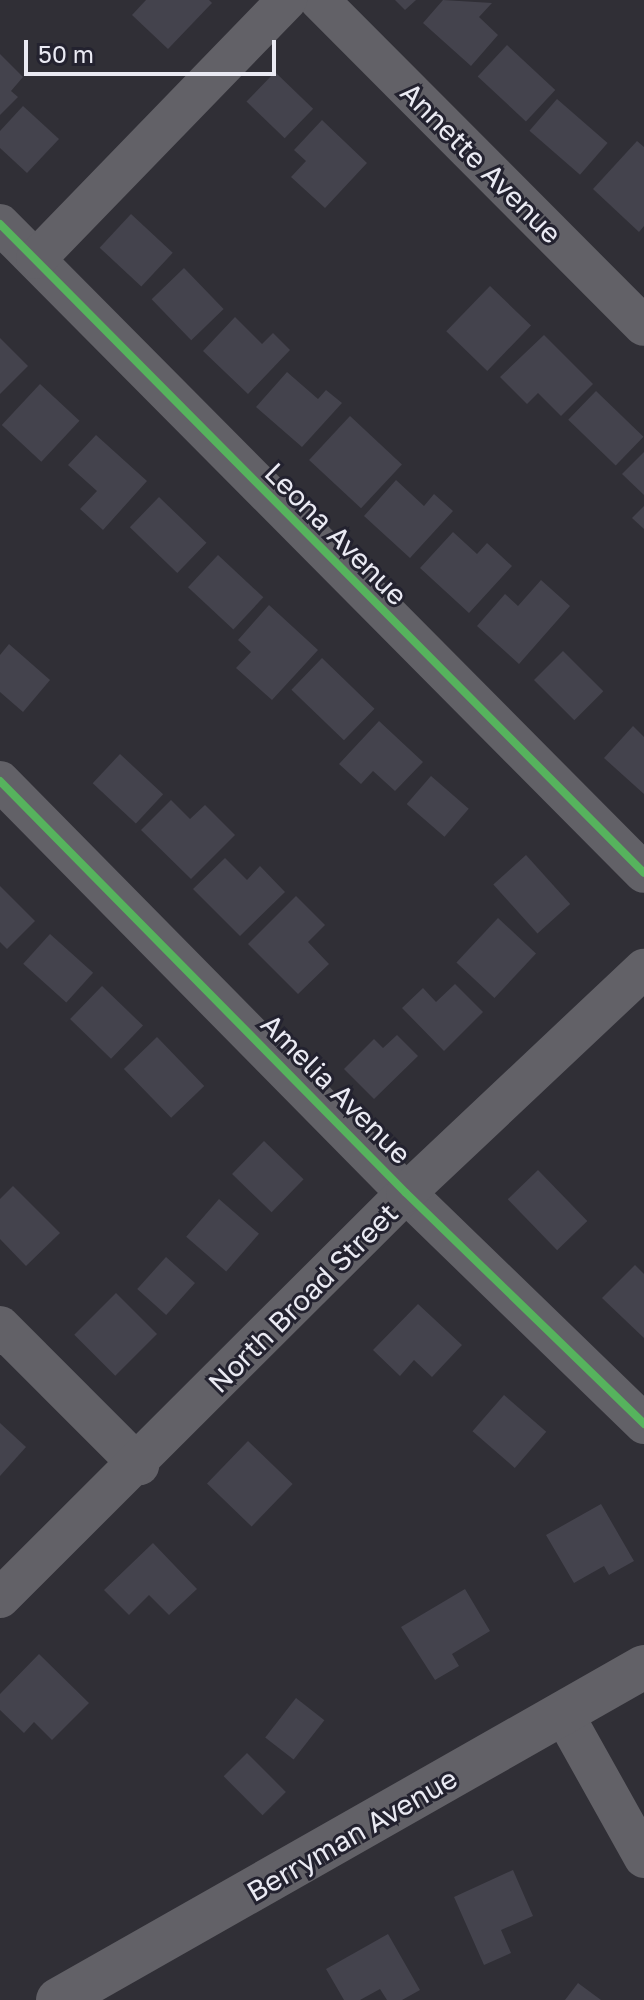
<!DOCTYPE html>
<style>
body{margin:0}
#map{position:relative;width:644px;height:2000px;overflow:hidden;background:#302f36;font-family:"Golos Text",sans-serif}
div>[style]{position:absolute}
.building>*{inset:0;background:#44434d;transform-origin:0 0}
.street>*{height:40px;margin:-20px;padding:0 20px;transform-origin:20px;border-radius:20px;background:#626167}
.secondary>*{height:44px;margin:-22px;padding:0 22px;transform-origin:22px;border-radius:22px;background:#626167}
.cycleway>*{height:8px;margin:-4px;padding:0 4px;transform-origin:4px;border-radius:4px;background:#56b35d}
span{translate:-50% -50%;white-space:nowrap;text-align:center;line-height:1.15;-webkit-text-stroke:6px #23222f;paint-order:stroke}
.street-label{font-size:28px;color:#eaeaf3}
.scale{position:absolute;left:24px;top:40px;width:252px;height:36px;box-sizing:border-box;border:4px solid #eaeaf3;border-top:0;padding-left:10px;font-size:24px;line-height:28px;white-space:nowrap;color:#eaeaf3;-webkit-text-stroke:6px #23222f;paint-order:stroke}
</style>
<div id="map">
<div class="building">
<i style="clip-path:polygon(146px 0,209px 0,212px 3px,168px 49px,132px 15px)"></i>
<i style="clip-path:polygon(395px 0,416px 0,405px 10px)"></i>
<i style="clip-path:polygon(443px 0,492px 3px,479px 17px,498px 35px,471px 66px,423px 23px)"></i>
<i style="left:507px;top:45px;width:66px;height:43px;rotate:43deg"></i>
<i style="clip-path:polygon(0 54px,23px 77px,11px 91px,18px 97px,0 115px)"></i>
<i style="left:275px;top:72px;width:53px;height:41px;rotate:44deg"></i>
<i style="left:557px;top:99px;width:67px;height:42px;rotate:41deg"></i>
<i style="clip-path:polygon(23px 106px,59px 139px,27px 173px,0 148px,0 131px)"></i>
<i style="clip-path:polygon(322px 120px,367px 163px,325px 208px,291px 177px,306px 161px,294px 150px)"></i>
<i style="clip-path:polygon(637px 141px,644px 147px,644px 226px,639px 232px,593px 189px)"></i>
<i style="left:131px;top:214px;width:57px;height:46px;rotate:43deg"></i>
<i style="left:184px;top:268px;width:57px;height:45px;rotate:46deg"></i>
<i style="left:490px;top:286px;width:57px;height:63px;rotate:44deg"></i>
<i style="clip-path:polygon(235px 317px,262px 344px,273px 333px,290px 350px,248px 394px,203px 351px)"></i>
<i style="clip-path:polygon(544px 335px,593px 384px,561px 416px,538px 393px,527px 404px,500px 377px)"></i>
<i style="clip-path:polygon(0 338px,28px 366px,0 394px)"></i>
<i style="clip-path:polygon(287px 372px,318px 399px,326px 390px,342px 403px,302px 447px,256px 407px)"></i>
<i style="left:40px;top:384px;width:54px;height:56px;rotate:43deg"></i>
<i style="left:596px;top:391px;width:66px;height:40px;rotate:44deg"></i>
<i style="left:350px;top:416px;width:71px;height:60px;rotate:43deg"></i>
<i style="clip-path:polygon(96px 435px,147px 481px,103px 530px,80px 509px,97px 491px,68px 465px)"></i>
<i style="clip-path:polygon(644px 452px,644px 495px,622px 474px)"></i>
<i style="clip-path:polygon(396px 480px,424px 506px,434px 494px,453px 511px,410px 558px,364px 516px)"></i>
<i style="left:159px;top:497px;width:66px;height:42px;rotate:44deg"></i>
<i style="clip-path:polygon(644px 506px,644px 529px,632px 518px)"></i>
<i style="clip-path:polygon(453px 532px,477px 554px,487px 543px,512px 566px,469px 613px,420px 568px)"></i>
<i style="left:218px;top:555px;width:62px;height:44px;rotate:43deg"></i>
<i style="clip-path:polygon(541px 580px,570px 606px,519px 664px,477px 626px,505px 594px,518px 606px)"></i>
<i style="clip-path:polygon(269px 605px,318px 650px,272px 700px,236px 668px,251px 652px,238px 640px)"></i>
<i style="clip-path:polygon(9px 644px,50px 680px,23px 712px,0 692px,0 655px)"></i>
<i style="left:563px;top:651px;width:57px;height:41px;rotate:45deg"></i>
<i style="left:322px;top:658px;width:73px;height:44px;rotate:44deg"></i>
<i style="clip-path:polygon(379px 721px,423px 762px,395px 791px,373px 771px,361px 784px,339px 764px)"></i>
<i style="clip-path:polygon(633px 726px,644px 737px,644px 794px,604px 758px)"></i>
<i style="left:120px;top:754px;width:59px;height:40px;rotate:43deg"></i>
<i style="left:431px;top:776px;width:50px;height:37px;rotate:41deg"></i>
<i style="clip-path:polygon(171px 800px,190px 819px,205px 805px,235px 835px,191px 879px,141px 830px)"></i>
<i style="left:526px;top:855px;width:66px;height:44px;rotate:48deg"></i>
<i style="clip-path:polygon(225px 858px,247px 880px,260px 866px,285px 892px,240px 936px,193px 889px)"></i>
<i style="clip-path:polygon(0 886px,35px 921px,7px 949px,0 942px)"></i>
<i style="clip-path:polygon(296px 896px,325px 925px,308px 942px,329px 964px,298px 994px,248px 944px)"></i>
<i style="left:498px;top:918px;width:52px;height:61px;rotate:43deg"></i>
<i style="left:50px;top:934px;width:58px;height:40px;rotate:42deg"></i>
<i style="clip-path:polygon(455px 984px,483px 1012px,444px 1051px,402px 1008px,423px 988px,436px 1002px)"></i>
<i style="left:102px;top:986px;width:57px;height:46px;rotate:44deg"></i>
<i style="clip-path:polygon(397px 1035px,418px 1056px,374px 1099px,344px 1069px,374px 1039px,383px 1048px)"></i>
<i style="left:157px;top:1037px;width:68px;height:46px;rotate:46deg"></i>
<i style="left:264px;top:1141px;width:55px;height:46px;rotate:44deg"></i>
<i style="left:538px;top:1170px;width:71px;height:42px;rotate:46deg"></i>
<i style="clip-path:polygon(13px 1186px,60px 1233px,26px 1266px,0 1239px,0 1199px)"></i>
<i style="left:219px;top:1199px;width:53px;height:50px;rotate:41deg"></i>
<i style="left:166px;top:1257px;width:39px;height:43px;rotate:42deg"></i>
<i style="clip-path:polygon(635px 1265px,644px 1274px,644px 1338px,602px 1298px)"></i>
<i style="left:116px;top:1293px;width:58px;height:59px;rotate:45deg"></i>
<i style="clip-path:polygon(418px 1304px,462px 1345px,432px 1377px,414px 1360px,400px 1376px,373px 1350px)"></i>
<i style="left:504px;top:1395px;width:56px;height:48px;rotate:41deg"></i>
<i style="clip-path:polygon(0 1423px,26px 1447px,0 1476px)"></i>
<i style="left:248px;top:1441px;width:62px;height:59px;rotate:44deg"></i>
<i style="clip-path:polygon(601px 1504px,634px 1561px,609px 1575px,604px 1566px,574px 1583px,546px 1535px)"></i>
<i style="clip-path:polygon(153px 1543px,197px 1589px,169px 1615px,149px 1595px,129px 1615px,104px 1590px)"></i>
<i style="clip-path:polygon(465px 1589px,490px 1631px,452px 1654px,459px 1666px,435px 1680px,401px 1627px)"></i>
<i style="clip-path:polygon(39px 1654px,89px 1703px,52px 1740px,34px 1722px,24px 1733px,0 1710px,0 1694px)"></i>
<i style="left:296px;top:1698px;width:36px;height:50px;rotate:38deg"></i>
<i style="left:247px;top:1753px;width:55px;height:33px;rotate:45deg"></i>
<i style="clip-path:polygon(513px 1870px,533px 1916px,501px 1930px,511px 1953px,484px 1965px,454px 1897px)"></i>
<i style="clip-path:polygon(388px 1934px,420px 1990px,402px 2000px,387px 2000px,380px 1989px,360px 2000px,344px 2000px,326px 1969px)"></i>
<i style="clip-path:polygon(578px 1983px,601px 2000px,565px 2000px)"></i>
</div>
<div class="street">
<i style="left:319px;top:0;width:460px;rotate:45.1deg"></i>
<i style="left:0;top:224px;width:914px;rotate:45.22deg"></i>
<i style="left:36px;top:259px;width:361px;rotate:-45.9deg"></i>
<i style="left:0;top:781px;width:578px;rotate:45.42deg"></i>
<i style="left:406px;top:1193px;width:332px;rotate:44.1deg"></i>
<i style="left:0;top:1326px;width:197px;rotate:45deg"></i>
<i style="left:0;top:1598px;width:573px;rotate:-44.93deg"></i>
<i style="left:406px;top:1193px;width:327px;rotate:-43.3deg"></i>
<i style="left:563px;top:1713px;width:166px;rotate:60.8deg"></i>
</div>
<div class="secondary">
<i style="left:58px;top:2000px;width:674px;rotate:-29.61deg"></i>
</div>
<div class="cycleway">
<i style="left:0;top:224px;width:914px;rotate:45.22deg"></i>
<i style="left:0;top:781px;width:578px;rotate:45.42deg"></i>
<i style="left:406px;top:1193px;width:332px;rotate:44.1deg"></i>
</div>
<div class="street-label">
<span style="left:481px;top:163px;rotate:45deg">Annette Avenue</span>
<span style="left:336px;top:534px;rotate:45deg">Leona Avenue</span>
<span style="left:336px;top:1089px;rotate:45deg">Amelia Avenue</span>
<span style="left:303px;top:1298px;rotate:-45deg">North Broad Street</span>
<span style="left:352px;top:1835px;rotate:-30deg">Berryman Avenue</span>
</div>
<div class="scale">50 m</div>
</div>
